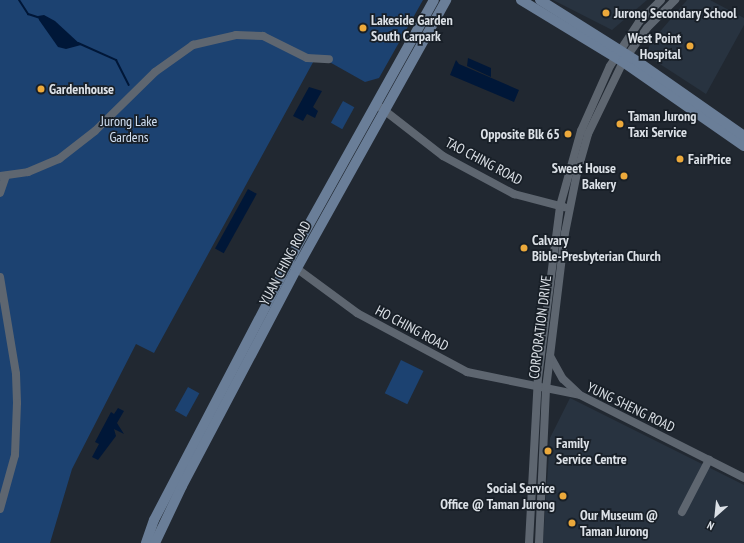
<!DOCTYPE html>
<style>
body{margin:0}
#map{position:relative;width:744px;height:543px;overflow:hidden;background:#212831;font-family:"PT Sans Narrow",sans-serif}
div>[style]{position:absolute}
.built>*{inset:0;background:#283340}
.green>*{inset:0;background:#1c4271;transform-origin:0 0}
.water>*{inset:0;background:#001738;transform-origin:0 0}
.stream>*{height:2px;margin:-1px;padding:0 1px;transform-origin:1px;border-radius:1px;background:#001738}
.street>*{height:8px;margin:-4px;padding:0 4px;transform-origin:4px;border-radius:4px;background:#5e6670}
.secondary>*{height:10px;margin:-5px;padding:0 5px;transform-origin:5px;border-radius:5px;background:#6a7e98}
.dots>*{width:11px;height:11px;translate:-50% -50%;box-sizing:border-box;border:2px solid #181f27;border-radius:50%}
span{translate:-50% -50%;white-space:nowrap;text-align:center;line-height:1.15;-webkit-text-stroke:3.5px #181f27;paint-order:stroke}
.poi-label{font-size:14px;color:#dce1e7;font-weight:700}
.left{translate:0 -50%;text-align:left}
.right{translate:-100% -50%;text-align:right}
.park-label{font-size:14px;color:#d2e1f4}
.street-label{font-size:14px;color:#dce1e7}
.north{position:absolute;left:696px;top:495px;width:40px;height:40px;-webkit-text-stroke:3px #181f27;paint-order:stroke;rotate:207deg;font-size:11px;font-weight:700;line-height:16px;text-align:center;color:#dce1e7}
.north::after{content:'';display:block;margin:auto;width:14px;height:18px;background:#dce1e7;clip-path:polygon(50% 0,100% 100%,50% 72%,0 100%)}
</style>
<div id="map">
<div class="built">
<i style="clip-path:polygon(553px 0,647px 0,612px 30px)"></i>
<i style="clip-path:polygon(687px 0,710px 0,744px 18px,744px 25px,706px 94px,646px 55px,651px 42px)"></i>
<i style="clip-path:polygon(570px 398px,744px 485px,744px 543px,543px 543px,550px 438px)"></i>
</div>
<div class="green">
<i style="clip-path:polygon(0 0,423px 0,379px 78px,365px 82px,317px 55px,154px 353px,136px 344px,72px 469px,50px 543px,0 543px)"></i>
<i style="left:343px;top:101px;width:13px;height:25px;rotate:29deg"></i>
<i style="left:401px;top:360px;width:25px;height:37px;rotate:26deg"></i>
<i style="left:188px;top:387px;width:13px;height:27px;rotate:29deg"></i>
</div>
<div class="water">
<i style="clip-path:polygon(44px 15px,55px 21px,81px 45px,66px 49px,58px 47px,39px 20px,38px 16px)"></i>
<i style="clip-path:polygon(468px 58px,491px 68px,491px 77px,467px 66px)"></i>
<i style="clip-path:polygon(456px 60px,459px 64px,519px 90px,514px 102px,450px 75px)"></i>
<i style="clip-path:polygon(309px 87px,322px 91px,313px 107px,318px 111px,315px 118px,307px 114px,303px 121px,293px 116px)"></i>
<i style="left:248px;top:189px;width:10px;height:68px;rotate:29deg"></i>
<i style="clip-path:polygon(118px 408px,124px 411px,117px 423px,124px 434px,114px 429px,116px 436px,98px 460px,92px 457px,99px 444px,95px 442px,111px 412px,114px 414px)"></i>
</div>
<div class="stream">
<i style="left:19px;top:0;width:17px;rotate:57deg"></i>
<i style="left:28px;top:14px;width:13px;rotate:18deg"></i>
<i style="left:78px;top:43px;width:42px;rotate:24.1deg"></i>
<i style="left:116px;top:60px;width:28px;rotate:63deg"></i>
</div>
<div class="street">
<i style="left:380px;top:107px;width:80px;rotate:37.9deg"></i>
<i style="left:443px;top:156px;width:81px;rotate:28.2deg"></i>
<i style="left:514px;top:194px;width:52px;rotate:14.6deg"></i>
<i style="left:0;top:176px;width:28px;rotate:-8deg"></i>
<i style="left:28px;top:172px;width:34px;rotate:-23deg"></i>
<i style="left:59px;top:159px;width:46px;rotate:-37.9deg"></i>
<i style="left:95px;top:131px;width:84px;rotate:-44.5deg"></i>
<i style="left:155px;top:72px;width:47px;rotate:-35.4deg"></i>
<i style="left:193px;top:45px;width:44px;rotate:-13.1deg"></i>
<i style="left:236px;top:35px;width:27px;rotate:2deg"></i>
<i style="left:263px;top:36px;width:49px;rotate:26.6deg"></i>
<i style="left:307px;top:58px;width:22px;rotate:3deg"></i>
<i style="left:0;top:193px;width:18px;rotate:-71deg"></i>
<i style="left:292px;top:265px;width:81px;rotate:36.4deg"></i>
<i style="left:357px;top:313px;width:125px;rotate:28.2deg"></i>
<i style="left:467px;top:372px;width:115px;rotate:11.5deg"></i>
<i style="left:580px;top:395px;width:184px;rotate:26.8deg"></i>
<i style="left:0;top:277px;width:98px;rotate:80.6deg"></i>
<i style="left:16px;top:374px;width:29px;rotate:88deg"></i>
<i style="left:17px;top:403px;width:52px;rotate:92.2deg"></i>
<i style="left:15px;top:455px;width:56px;rotate:105.5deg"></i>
<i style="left:550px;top:356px;width:26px;rotate:61deg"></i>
<i style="left:563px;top:379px;width:21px;rotate:43deg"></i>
<i style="left:682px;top:512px;width:59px;rotate:-62.6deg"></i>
<i style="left:529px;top:543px;width:165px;rotate:-86.9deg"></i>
<i style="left:538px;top:378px;width:173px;rotate:-82.7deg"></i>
<i style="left:560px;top:206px;width:78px;rotate:-74.4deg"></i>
<i style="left:581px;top:131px;width:71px;rotate:-66deg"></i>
<i style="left:610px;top:66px;width:53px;rotate:-56.6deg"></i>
<i style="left:639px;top:22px;width:31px;rotate:-45deg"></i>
<i style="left:539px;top:543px;width:154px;rotate:-87.4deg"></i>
<i style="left:546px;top:389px;width:157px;rotate:-83.1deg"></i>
<i style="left:565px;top:233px;width:61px;rotate:-78.7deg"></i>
<i style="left:577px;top:173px;width:41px;rotate:-74.2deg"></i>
<i style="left:588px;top:134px;width:80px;rotate:-64.1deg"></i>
<i style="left:623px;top:62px;width:42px;rotate:-54.8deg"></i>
<i style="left:647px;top:28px;width:40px;rotate:-45deg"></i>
</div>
<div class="secondary">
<i style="left:521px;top:0;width:119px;rotate:31.3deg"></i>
<i style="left:623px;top:62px;width:147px;rotate:34.8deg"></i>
<i style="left:540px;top:0;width:115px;rotate:32.2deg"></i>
<i style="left:637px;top:61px;width:131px;rotate:35deg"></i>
<i style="left:146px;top:543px;width:24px;rotate:-71deg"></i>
<i style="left:154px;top:520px;width:319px;rotate:-62.4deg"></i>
<i style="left:302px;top:237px;width:271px;rotate:-60.9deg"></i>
<i style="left:155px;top:543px;width:63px;rotate:-64.7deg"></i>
<i style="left:182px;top:486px;width:246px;rotate:-62.2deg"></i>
<i style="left:297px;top:268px;width:307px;rotate:-60.9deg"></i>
</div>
<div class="dots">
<i style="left:606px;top:13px;background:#eca93b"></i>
<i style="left:363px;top:28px;background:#eca93b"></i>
<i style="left:690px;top:46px;background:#eca93b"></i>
<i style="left:41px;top:89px;background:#eca93b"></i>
<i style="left:620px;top:124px;background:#eca93b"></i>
<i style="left:568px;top:134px;background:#eca93b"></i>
<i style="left:680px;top:159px;background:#eca93b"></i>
<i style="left:624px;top:176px;background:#eca93b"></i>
<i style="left:524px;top:248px;background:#eca93b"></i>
<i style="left:548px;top:451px;background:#eca93b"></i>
<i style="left:563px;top:496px;background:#eca93b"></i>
<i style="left:572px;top:523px;background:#eca93b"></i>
</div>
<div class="poi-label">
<span class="left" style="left:614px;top:13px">Jurong Secondary School</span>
<span class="left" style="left:371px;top:28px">Lakeside Garden<br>South Carpark</span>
<span class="right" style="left:681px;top:46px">West Point<br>Hospital</span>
<span class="left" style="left:49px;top:89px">Gardenhouse</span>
<span class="left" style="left:628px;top:124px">Taman Jurong<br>Taxi Service</span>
<span class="right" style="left:560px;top:134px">Opposite Blk 65</span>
<span class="left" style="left:688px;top:159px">FairPrice</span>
<span class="right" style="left:616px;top:176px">Sweet House<br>Bakery</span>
<span class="left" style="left:532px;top:248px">Calvary<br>Bible-Presbyterian Church</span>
<span class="left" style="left:556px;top:451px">Family<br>Service Centre</span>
<span class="right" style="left:555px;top:496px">Social Service<br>Office @ Taman Jurong</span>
<span class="left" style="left:580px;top:523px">Our Museum @<br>Taman Jurong</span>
</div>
<div class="park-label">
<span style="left:129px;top:129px">Jurong Lake<br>Gardens</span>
</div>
<div class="street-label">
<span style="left:484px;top:161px;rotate:28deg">TAO CHING ROAD</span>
<span style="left:285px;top:263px;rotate:-62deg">YUAN CHING ROAD</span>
<span style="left:540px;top:327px;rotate:-83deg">CORPORATION DRIVE</span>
<span style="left:412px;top:328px;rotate:28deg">HO CHING ROAD</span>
<span style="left:631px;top:407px;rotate:26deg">YUNG SHENG ROAD</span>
</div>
<div class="north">N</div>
</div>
